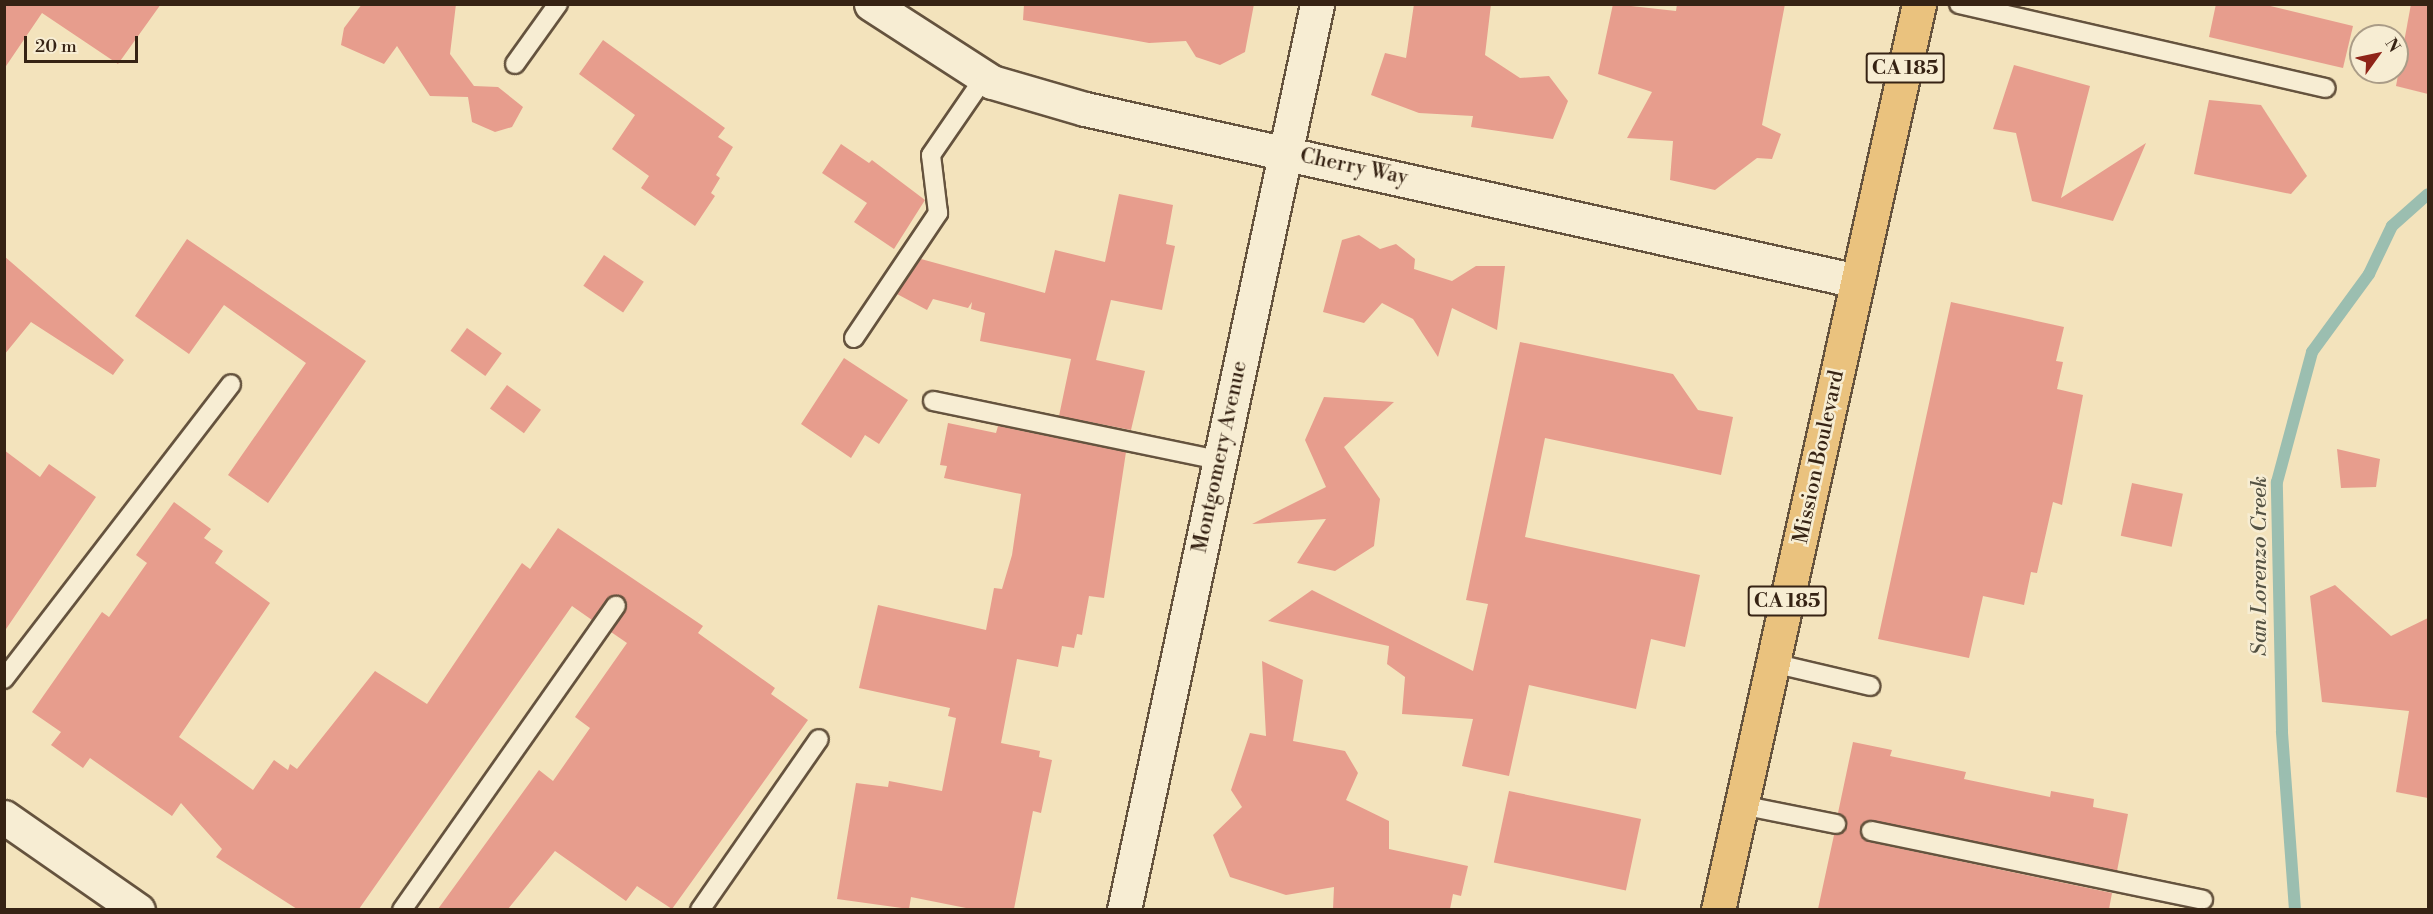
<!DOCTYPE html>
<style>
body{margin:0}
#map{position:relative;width:2433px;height:914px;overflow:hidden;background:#f3e3bc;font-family:"Libre Bodoni",serif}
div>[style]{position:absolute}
.stream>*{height:12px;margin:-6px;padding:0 6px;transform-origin:6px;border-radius:6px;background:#9bbeb0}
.building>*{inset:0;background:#e79d8d;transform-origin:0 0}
.roads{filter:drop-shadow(2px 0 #65533e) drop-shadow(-2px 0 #65533e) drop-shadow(0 2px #65533e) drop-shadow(0 -2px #65533e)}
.service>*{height:18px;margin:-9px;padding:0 9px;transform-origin:9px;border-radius:9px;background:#f7edd3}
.minor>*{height:33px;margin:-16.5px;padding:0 16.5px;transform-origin:16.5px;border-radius:16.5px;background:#f7edd3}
.primary>*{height:33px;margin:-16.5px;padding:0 16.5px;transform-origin:16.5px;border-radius:16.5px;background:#eac27e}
span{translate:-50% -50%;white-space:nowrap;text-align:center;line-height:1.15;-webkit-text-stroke:5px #f7edd3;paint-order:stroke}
.shield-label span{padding:2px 4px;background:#f7edd3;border:2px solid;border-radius:4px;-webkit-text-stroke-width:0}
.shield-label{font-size:20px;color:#362314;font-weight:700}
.street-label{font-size:21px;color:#362314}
.water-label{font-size:22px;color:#545243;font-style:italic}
.frame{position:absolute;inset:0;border:6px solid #362314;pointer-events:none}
.north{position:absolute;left:2349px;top:24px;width:60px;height:60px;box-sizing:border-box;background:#f7edd3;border:2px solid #aa9c87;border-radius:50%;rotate:57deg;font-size:16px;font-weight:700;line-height:24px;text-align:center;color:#362314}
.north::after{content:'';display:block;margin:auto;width:21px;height:27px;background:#8f2418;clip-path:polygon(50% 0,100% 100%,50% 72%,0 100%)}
.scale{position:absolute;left:24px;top:36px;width:114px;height:27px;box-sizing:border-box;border:3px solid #362314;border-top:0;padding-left:8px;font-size:18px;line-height:21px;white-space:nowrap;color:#362314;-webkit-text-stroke:4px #f7edd3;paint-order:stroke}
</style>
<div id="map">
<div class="stream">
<i style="left:2295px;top:910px;width:179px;rotate:-94.2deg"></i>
<i style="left:2282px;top:731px;width:249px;rotate:-91.2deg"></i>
<i style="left:2277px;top:482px;width:135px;rotate:-74.9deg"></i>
<i style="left:2312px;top:352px;width:97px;rotate:-53.8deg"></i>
<i style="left:2369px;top:274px;width:53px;rotate:-64.4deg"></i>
<i style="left:2392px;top:226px;width:48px;rotate:-41.6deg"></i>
</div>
<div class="building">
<i style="clip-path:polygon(4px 4px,161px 4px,118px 64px,42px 13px,4px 69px)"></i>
<i style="clip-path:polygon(362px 4px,456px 4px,450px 54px,474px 86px,498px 87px,523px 107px,512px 127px,495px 132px,472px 122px,468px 97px,430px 96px,397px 46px,384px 64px,341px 45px,344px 28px)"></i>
<i style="clip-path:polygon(1024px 4px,1254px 4px,1245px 52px,1220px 65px,1196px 57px,1186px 41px,1149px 43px,1023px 20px)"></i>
<i style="clip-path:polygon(1414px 4px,1491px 4px,1485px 55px,1520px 78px,1549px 76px,1568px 101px,1553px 139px,1471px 127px,1473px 116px,1419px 113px,1371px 95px,1385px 53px,1406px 58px)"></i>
<i style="clip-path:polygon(1613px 4px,1676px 11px,1677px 4px,1785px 4px,1762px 125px,1781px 134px,1772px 159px,1757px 158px,1715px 190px,1670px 180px,1673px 141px,1627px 138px,1652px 92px,1598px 74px)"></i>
<i style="clip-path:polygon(2216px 4px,2262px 4px,2353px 26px,2343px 68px,2209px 37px)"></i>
<i style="clip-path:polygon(2411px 4px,2428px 4px,2428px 94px,2396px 86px)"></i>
<i style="clip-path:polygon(603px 40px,725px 128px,718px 137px,733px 147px,716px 175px,720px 178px,711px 193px,715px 196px,695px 226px,641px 188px,649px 176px,612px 149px,635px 115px,579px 74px)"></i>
<i style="clip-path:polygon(2014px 65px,2090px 86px,2061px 198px,2146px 143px,2113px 221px,2032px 201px,2016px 133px,1993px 129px)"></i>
<i style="clip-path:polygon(2209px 100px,2261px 105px,2307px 176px,2291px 194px,2194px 174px)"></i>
<i style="clip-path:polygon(841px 144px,869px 163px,872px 160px,925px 200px,894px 249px,854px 222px,867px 203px,822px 173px)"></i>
<i style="clip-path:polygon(1119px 194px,1173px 205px,1166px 244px,1175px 246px,1162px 310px,1111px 300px,1096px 360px,1145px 371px,1131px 430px,1059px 416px,1071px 359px,980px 341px,985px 313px,971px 309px,972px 302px,968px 308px,933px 299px,927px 310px,897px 294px,921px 259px,1045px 293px,1055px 250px,1105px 262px)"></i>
<i style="clip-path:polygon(1359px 235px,1380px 249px,1396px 244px,1415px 259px,1414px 269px,1452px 281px,1476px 266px,1505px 266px,1497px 330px,1452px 308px,1438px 357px,1413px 319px,1382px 303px,1364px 323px,1323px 312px,1342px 240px)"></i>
<i style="clip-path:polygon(187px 239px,366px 361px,268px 503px,228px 475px,306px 363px,224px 305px,189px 354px,135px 316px)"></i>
<i style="left:604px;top:255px;width:48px;height:37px;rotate:34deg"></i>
<i style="clip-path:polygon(4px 256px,124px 360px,113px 375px,31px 322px,4px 355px)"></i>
<i style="clip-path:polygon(1951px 302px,2064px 327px,2056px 361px,2063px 362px,2057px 389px,2083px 395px,2062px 505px,2053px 502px,2037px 573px,2031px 572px,2024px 605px,1983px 596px,1969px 658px,1878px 639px)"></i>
<i style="left:467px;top:328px;width:43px;height:28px;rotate:36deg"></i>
<i style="clip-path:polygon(1520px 342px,1673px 374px,1698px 410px,1733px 417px,1721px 475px,1545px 438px,1525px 537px,1700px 575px,1685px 647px,1651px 639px,1636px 709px,1529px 685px,1509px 776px,1462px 766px,1473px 719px,1402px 714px,1405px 677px,1387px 664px,1389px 646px,1268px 621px,1312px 590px,1473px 671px,1488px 604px,1466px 600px)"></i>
<i style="clip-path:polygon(844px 358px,908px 400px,879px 444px,865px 435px,851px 458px,801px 424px)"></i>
<i style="left:507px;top:385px;width:42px;height:29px;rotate:36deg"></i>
<i style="clip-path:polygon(1324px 397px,1394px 402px,1344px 447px,1380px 499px,1374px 546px,1335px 571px,1297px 563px,1326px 519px,1252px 524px,1326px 487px,1305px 440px)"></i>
<i style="clip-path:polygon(948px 423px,996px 433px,998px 426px,1126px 452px,1104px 598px,1089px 596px,1082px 635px,1077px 634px,1074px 648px,1062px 646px,1058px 667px,1017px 659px,1001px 743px,1040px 751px,1039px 757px,1052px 760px,1041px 813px,1033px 811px,1014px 909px,971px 909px,911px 897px,909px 909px,837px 899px,856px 783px,888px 787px,889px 781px,942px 791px,956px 718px,948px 716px,950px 708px,859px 688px,878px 605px,986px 630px,994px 588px,1002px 589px,1012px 555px,1021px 494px,944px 478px,947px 466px,940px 465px)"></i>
<i style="clip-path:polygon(2337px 449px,2380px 459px,2376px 487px,2341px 488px)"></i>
<i style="clip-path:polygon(4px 450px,40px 477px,49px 464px,96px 497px,4px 632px)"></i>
<i style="left:2132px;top:483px;width:52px;height:54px;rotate:12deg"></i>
<i style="clip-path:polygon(174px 502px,211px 529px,204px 538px,223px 551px,215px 563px,270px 603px,179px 737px,253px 790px,274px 760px,288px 770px,290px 764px,297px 769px,375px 671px,427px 704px,522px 563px,530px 569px,558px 528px,703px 626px,698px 633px,775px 688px,771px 694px,808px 720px,672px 909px,637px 886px,626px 901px,555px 851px,508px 909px,438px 909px,539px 770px,553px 781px,590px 728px,575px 717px,627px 643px,611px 632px,627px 606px,623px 597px,612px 596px,592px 620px,572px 606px,359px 909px,297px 909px,216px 857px,222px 849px,181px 803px,172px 816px,90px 758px,83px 768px,51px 745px,61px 732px,32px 712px,102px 612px,109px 617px,147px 563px,136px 555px)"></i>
<i style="clip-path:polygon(2335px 585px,2391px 636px,2428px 618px,2428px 798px,2396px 792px,2409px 711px,2322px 702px,2310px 596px)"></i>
<i style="clip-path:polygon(1262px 661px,1303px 680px,1293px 741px,1345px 751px,1358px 773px,1346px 800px,1389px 821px,1389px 849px,1468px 866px,1461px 896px,1453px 894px,1450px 909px,1333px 909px,1334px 887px,1286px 895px,1230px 877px,1213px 835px,1242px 807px,1231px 790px,1250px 733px,1266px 736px)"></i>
<i style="clip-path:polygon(1853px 742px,1892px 750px,1890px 756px,1966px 772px,1964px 779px,2050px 797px,2051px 791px,2094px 799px,2093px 807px,2128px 814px,2117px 871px,1873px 820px,1860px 829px,1869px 842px,2112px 893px,2109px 909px,1818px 909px,1834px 835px,1847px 827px,1838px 813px)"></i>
<i style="left:1509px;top:791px;width:135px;height:73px;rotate:12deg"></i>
</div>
<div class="roads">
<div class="service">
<i style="left:1959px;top:4px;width:376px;rotate:12.9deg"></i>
<i style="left:515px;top:64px;width:74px;rotate:-54.4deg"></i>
<i style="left:854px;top:338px;width:151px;rotate:-56.1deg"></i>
<i style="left:938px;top:213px;width:58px;rotate:-96.9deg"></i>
<i style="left:931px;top:155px;width:93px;rotate:-55.5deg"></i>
<i style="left:933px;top:401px;width:292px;rotate:11.7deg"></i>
<i style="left:1773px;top:663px;width:100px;rotate:13.3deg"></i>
<i style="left:4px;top:679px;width:372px;rotate:-52.4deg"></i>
<i style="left:1741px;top:805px;width:97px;rotate:11.3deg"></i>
<i style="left:1871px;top:831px;width:339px;rotate:11.7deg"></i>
<i style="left:402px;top:910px;width:372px;rotate:-54.9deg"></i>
<i style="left:700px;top:910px;width:208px;rotate:-55.2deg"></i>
</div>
<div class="minor">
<i style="left:871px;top:4px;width:144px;rotate:32.8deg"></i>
<i style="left:992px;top:82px;width:97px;rotate:16.2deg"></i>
<i style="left:1085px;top:109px;width:791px;rotate:12.56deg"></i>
<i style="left:4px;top:817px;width:163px;rotate:34.8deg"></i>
<i style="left:1124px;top:910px;width:926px;rotate:-77.97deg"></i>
</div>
<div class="primary">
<i style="left:1718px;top:910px;width:928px;rotate:-77.49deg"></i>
</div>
</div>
<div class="shield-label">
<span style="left:1905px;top:68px">CA 185</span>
<span style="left:1787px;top:601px">CA 185</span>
</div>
<div class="street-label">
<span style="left:1354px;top:167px;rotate:12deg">Cherry Way</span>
<span style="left:1220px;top:457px;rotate:-78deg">Montgomery Avenue</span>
<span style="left:1819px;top:457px;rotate:-78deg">Mission Boulevard</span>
</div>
<div class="water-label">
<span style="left:2260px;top:566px;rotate:-90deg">San Lorenzo Creek</span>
</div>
<div class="frame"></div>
<div class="north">N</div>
<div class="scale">20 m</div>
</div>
